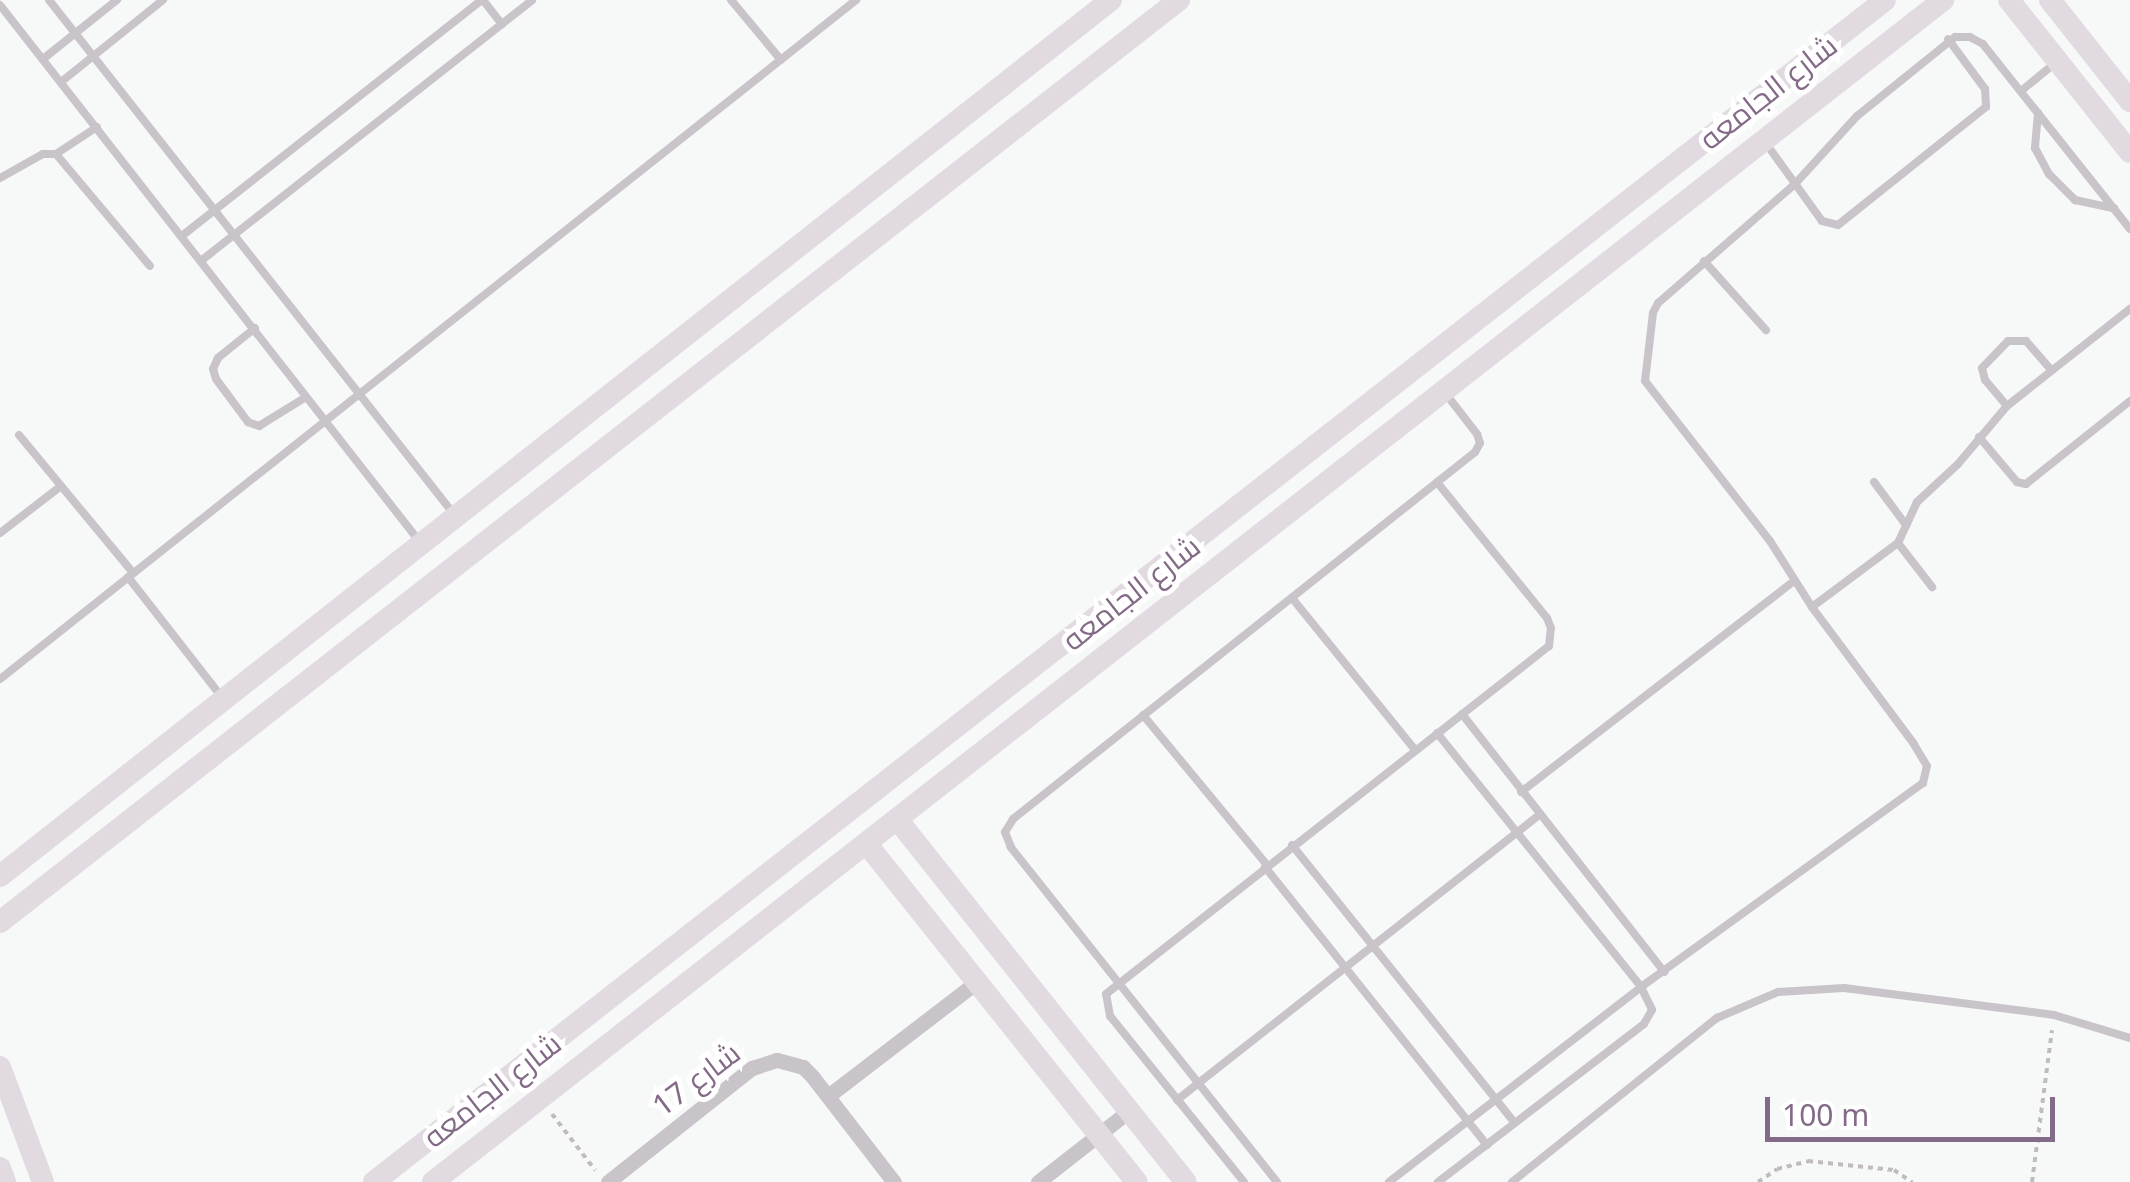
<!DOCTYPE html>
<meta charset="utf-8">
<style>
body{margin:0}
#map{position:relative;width:2130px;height:1182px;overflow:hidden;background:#f7f9f8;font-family:"Noto Sans",Cairo,sans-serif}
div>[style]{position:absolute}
.path>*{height:4px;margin-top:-2px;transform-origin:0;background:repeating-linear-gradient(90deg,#c0bbc0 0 5px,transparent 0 10px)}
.lane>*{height:8px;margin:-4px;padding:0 4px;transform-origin:4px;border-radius:4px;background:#c9c3ca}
.street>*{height:15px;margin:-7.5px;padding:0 7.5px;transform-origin:7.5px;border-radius:7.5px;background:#c9c3ca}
.secondary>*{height:22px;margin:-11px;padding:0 11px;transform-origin:11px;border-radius:11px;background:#e1dae1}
span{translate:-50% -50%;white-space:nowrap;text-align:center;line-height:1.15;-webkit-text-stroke:10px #fff;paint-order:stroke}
.street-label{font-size:30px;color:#836a86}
.scale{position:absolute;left:1765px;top:1097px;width:290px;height:45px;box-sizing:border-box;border:5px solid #836a86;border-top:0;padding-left:12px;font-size:30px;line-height:35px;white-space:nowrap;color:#836a86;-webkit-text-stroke:8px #fff;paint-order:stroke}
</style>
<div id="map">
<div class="path">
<i style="left:552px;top:1114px;width:71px;rotate:52.5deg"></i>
<i style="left:1758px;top:1182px;width:23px;rotate:-34deg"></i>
<i style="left:1777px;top:1169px;width:32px;rotate:-14deg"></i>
<i style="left:1808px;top:1161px;width:86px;rotate:6deg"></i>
<i style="left:1894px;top:1170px;width:22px;rotate:34deg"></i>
<i style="left:2032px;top:1182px;width:153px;rotate:-82.5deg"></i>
</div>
<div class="lane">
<i style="left:49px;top:0;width:653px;rotate:51.78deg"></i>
<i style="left:483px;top:0;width:31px;rotate:52deg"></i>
<i style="left:731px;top:0;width:78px;rotate:50.2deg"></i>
<i style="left:0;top:5px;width:680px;rotate:51.98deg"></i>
<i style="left:43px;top:59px;width:95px;rotate:-38.6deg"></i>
<i style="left:61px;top:82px;width:131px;rotate:-38.8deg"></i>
<i style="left:2021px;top:91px;width:43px;rotate:-39.3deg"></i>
<i style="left:2038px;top:113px;width:35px;rotate:95deg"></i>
<i style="left:2035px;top:148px;width:30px;rotate:62deg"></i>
<i style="left:2049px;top:174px;width:37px;rotate:45deg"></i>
<i style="left:2075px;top:200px;width:40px;rotate:12deg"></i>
<i style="left:1765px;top:142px;width:97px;rotate:54.2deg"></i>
<i style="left:1822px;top:221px;width:16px;rotate:14deg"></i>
<i style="left:1838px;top:225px;width:189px;rotate:-38.6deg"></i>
<i style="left:1986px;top:107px;width:18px;rotate:-93deg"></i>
<i style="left:1985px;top:89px;width:62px;rotate:-126.5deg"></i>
<i style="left:56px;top:154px;width:49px;rotate:-33.4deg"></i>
<i style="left:0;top:178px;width:49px;rotate:-29.2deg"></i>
<i style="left:43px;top:154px;width:13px"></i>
<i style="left:56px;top:154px;width:146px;rotate:50deg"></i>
<i style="left:2130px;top:229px;width:236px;rotate:-128.5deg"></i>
<i style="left:1983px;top:44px;width:15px;rotate:-152deg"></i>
<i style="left:1970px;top:37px;width:15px;rotate:180deg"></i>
<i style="left:1955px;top:37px;width:126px;rotate:141.1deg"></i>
<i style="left:1857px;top:116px;width:92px;rotate:132.4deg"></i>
<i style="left:1795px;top:184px;width:181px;rotate:139deg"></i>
<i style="left:1658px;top:303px;width:11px;rotate:117deg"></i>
<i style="left:1653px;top:313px;width:68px;rotate:96.7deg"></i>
<i style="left:1645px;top:381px;width:203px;rotate:52deg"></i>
<i style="left:1770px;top:541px;width:78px;rotate:57.5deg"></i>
<i style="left:1812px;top:607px;width:107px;rotate:-36.7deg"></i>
<i style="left:1898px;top:543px;width:45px;rotate:-65.1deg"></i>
<i style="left:1917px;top:502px;width:56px;rotate:-42.8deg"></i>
<i style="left:1958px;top:464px;width:76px;rotate:-49.8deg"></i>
<i style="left:2007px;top:406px;width:157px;rotate:-38.3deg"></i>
<i style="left:183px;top:235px;width:380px;rotate:-38.2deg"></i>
<i style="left:202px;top:260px;width:420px;rotate:-38.2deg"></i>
<i style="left:1704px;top:261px;width:93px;rotate:48.1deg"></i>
<i style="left:255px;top:328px;width:48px;rotate:141deg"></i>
<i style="left:218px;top:358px;width:12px;rotate:114deg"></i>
<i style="left:213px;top:369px;width:10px;rotate:73deg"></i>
<i style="left:216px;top:379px;width:54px;rotate:53.3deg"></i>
<i style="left:248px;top:422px;width:12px;rotate:20deg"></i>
<i style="left:259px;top:426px;width:55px;rotate:-31.7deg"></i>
<i style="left:2007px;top:406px;width:34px;rotate:-130deg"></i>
<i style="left:1985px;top:380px;width:12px;rotate:-104deg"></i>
<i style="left:1982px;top:368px;width:37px;rotate:-46deg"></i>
<i style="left:2008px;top:341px;width:18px"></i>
<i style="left:2026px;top:341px;width:37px;rotate:49deg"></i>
<i style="left:19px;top:435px;width:179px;rotate:50.4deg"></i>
<i style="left:1979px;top:437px;width:59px;rotate:49.8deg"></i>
<i style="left:2017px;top:482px;width:9px;rotate:13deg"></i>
<i style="left:2026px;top:484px;width:133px;rotate:-38.6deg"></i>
<i style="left:1874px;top:482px;width:54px;rotate:53.3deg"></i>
<i style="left:0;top:533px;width:77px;rotate:-37.6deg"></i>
<i style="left:1898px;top:543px;width:56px;rotate:52.3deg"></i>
<i style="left:128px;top:577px;width:151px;rotate:52deg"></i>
<i style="left:1292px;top:598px;width:196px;rotate:51deg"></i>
<i style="left:0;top:679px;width:1093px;rotate:-38.42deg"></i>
<i style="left:1462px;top:714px;width:328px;rotate:51.9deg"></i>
<i style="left:1143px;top:715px;width:195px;rotate:50.4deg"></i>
<i style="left:1437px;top:733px;width:326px;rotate:51.2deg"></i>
<i style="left:1641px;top:987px;width:25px;rotate:64deg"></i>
<i style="left:1652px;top:1010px;width:16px;rotate:120deg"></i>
<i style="left:1644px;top:1024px;width:260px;rotate:142.5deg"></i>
<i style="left:1521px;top:792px;width:346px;rotate:-37.7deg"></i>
<i style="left:1292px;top:845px;width:356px;rotate:51.3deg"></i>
<i style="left:1265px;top:867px;width:356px;rotate:51.4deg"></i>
<i style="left:1177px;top:1100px;width:461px;rotate:-38.2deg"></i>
<i style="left:1244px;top:1182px;width:213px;rotate:-128.9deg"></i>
<i style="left:1110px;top:1016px;width:22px;rotate:-100deg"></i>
<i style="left:1106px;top:994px;width:563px;rotate:-38.15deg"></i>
<i style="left:1549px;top:646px;width:18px;rotate:-84deg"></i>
<i style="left:1551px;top:628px;width:11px;rotate:-112deg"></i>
<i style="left:1547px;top:618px;width:175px;rotate:-129deg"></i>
<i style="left:1277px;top:1182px;width:428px;rotate:-128.5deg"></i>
<i style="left:1011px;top:847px;width:16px;rotate:-112deg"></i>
<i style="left:1005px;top:832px;width:15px;rotate:-58deg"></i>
<i style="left:1013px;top:819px;width:590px;rotate:-38.46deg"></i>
<i style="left:1475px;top:452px;width:10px;rotate:-61deg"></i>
<i style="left:1480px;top:443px;width:9px;rotate:-108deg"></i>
<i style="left:1477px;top:434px;width:51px;rotate:-127.8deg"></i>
<i style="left:1389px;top:1182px;width:319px;rotate:-37.7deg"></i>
<i style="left:1641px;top:987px;width:348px;rotate:-35.9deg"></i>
<i style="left:1923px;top:783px;width:17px;rotate:-77deg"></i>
<i style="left:1927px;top:766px;width:26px;rotate:-121deg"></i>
<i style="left:1914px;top:744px;width:171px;rotate:-126.7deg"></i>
<i style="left:1512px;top:1182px;width:263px;rotate:-38.7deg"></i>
<i style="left:1717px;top:1018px;width:66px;rotate:-23.1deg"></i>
<i style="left:1778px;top:992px;width:66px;rotate:-3.5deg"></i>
<i style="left:1844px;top:988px;width:212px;rotate:7.3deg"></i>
<i style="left:2054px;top:1015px;width:79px;rotate:16.8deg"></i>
</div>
<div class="street">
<i style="left:828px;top:1096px;width:185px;rotate:-37.5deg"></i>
<i style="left:608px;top:1182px;width:184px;rotate:-38.4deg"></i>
<i style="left:752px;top:1068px;width:26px;rotate:-18deg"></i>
<i style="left:777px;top:1060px;width:27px;rotate:15deg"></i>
<i style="left:803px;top:1067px;width:13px;rotate:45deg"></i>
<i style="left:812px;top:1076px;width:134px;rotate:52.3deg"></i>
<i style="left:1038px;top:1182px;width:115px;rotate:-38deg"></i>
</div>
<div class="secondary">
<i style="left:2009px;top:0;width:194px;rotate:51.5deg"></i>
<i style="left:2050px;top:0;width:129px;rotate:51.6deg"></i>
<i style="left:897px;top:819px;width:464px;rotate:51.5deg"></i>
<i style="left:866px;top:843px;width:434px;rotate:51.4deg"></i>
<i style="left:0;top:876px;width:1415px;rotate:-38.26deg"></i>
<i style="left:0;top:922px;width:1497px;rotate:-38.03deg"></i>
<i style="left:0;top:1067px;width:123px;rotate:69.5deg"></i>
<i style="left:0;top:1168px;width:15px;rotate:70deg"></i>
<i style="left:374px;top:1182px;width:1918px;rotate:-38.03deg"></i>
<i style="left:433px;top:1182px;width:1918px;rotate:-38.05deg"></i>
</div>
<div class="street-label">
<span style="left:1768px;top:92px;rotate:-38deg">شارع الجامعه</span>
<span style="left:1131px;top:593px;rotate:-38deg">شارع الجامعه</span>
<span style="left:696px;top:1079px;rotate:-37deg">شارع 17</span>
<span style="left:492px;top:1090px;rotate:-38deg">شارع الجامعه</span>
</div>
<div class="scale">100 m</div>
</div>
